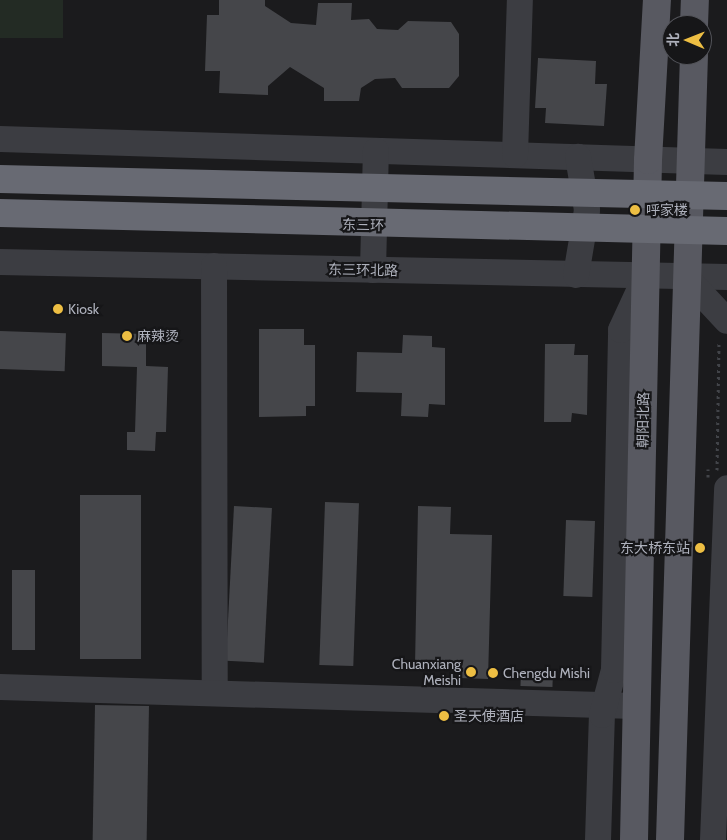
<!DOCTYPE html>
<meta charset="utf-8">
<style>
body{margin:0}
#map{position:relative;width:727px;height:840px;overflow:hidden;background:#1b1b1d;font-family:Cabin,"Noto Sans SC",sans-serif}
div>[style]{position:absolute}
.green>*{inset:0;background:#232b24;transform-origin:0 0}
.building>*{inset:0;background:#45464a;transform-origin:0 0}
.path>*{height:3px;margin-top:-1.5px;transform-origin:0;background:repeating-linear-gradient(90deg,#424449 0 2.5px,transparent 0 6.5px)}
.minor>*{height:26px;margin:-13px;padding:0 13px;transform-origin:13px;border-radius:13px;background:#3c3d42}
.major>*{height:28px;margin:-14px;padding:0 14px;transform-origin:14px;border-radius:14px;background:#585961}
.highway>*{height:28px;margin:-14px;padding:0 14px;transform-origin:14px;border-radius:14px;background:#686a73}
.dots>*{width:14px;height:14px;translate:-50% -50%;box-sizing:border-box;border:2px solid #161618;border-radius:50%}
span{translate:-50% -50%;white-space:nowrap;text-align:center;line-height:1.15;-webkit-text-stroke:4.5px #161618;paint-order:stroke}
.poi-label{font-size:14px;color:#aeb1bc}
.left{translate:0 -50%;text-align:left}
.right{translate:-100% -50%;text-align:right}
.street-label{font-size:14px;color:#aeb1bc}
.north{position:absolute;left:662px;top:15px;width:50px;height:50px;box-sizing:border-box;background:#161618;border:1px solid #53545a;border-radius:50%;rotate:271deg;font-size:14px;font-weight:700;line-height:20px;text-align:center;color:#aeb1bc}
.north::after{content:'';display:block;margin:auto;width:18px;height:22px;background:#edbe43;clip-path:polygon(50% 0,100% 100%,50% 72%,0 100%)}
</style>
<div id="map">
<div class="green">
<i style="left:0;top:0;width:63px;height:38px"></i>
</div>
<div class="building">
<i style="clip-path:polygon(219px 0,265px 0,265px 6px,291px 23px,316px 25px,318px 3px,352px 3px,351px 20px,369px 19px,377px 29px,398px 30px,408px 21px,451px 22px,459px 34px,459px 76px,449px 88px,402px 88px,395px 78px,375px 79px,361px 88px,359px 101px,324px 101px,324px 88px,290px 67px,268px 86px,268px 95px,219px 93px,220px 71px,205px 71px,207px 15px,219px 15px)"></i>
<i style="clip-path:polygon(538px 58px,596px 61px,595px 84px,607px 84px,604px 126px,545px 123px,546px 108px,535px 108px)"></i>
<i style="clip-path:polygon(259px 329px,304px 329px,304px 345px,315px 345px,315px 406px,306px 406px,306px 416px,259px 417px)"></i>
<i style="left:0;top:331px;width:66px;height:38px;rotate:2deg"></i>
<i style="clip-path:polygon(102px 333px,146px 334px,146px 366px,168px 367px,166px 432px,156px 432px,155px 451px,127px 450px,127px 432px,135px 432px,137px 367px,102px 366px)"></i>
<i style="clip-path:polygon(403px 335px,432px 336px,432px 347px,445px 348px,445px 405px,429px 404px,428px 417px,401px 416px,402px 393px,356px 392px,357px 352px,402px 353px)"></i>
<i style="clip-path:polygon(545px 344px,575px 344px,574px 355px,588px 355px,587px 415px,572px 413px,571px 422px,544px 422px)"></i>
<i style="left:80px;top:495px;width:61px;height:164px"></i>
<i style="left:325px;top:502px;width:34px;height:163px;rotate:2deg"></i>
<i style="left:234px;top:506px;width:38px;height:155px;rotate:3deg"></i>
<i style="clip-path:polygon(418px 506px,451px 507px,450px 534px,492px 535px,488px 679px,460px 678px,461px 667px,415px 666px)"></i>
<i style="left:566px;top:520px;width:29px;height:76px;rotate:2deg"></i>
<i style="left:12px;top:570px;width:23px;height:80px"></i>
<i style="left:521px;top:671px;width:32px;height:15px;rotate:2deg"></i>
<i style="left:95px;top:705px;width:54px;height:135px;rotate:1deg"></i>
</div>
<div class="path">
<i style="left:717px;top:470px;width:129px;rotate:-89.1deg"></i>
<i style="left:708px;top:477px;width:8px;rotate:-90deg"></i>
</div>
<div class="minor">
<i style="left:0;top:139px;width:727px;rotate:1.81deg"></i>
<i style="left:515px;top:155px;width:155px;rotate:-88.2deg"></i>
<i style="left:0;top:262px;width:727px;rotate:1.18deg"></i>
<i style="left:214px;top:266px;width:427px;rotate:89.9deg"></i>
<i style="left:373px;top:270px;width:119px;rotate:-88.6deg"></i>
<i style="left:576px;top:275px;width:66px;rotate:-80.4deg"></i>
<i style="left:587px;top:210px;width:54px;rotate:-99.6deg"></i>
<i style="left:686px;top:277px;width:60px;rotate:47deg"></i>
<i style="left:0;top:687px;width:635px;rotate:1.71deg"></i>
<i style="left:598px;top:840px;width:125px;rotate:-88.2deg"></i>
<i style="left:602px;top:715px;width:47px;rotate:-75.1deg"></i>
<i style="left:614px;top:670px;width:340px;rotate:-88.8deg"></i>
<i style="left:621px;top:330px;width:60px;rotate:-65.2deg"></i>
<i style="left:713px;top:840px;width:352px;rotate:-87.7deg"></i>
</div>
<div class="major">
<i style="left:694px;top:25px;width:25px;rotate:-88deg"></i>
<i style="left:634px;top:840px;width:680px;rotate:-88.82deg"></i>
<i style="left:648px;top:160px;width:160px;rotate:-86.8deg"></i>
<i style="left:670px;top:840px;width:785px;rotate:-88.25deg"></i>
</div>
<div class="highway">
<i style="left:0;top:179px;width:727px;rotate:1.34deg"></i>
<i style="left:0;top:213px;width:727px;rotate:1.42deg"></i>
</div>
<div class="dots">
<i style="left:635px;top:210px;background:#edbe43"></i>
<i style="left:58px;top:309px;background:#edbe43"></i>
<i style="left:127px;top:336px;background:#edbe43"></i>
<i style="left:700px;top:548px;background:#edbe43"></i>
<i style="left:471px;top:672px;background:#edbe43"></i>
<i style="left:493px;top:673px;background:#edbe43"></i>
<i style="left:444px;top:716px;background:#edbe43"></i>
</div>
<div class="poi-label">
<span class="left" style="left:646px;top:210px">呼家楼</span>
<span class="left" style="left:68px;top:309px">Kiosk</span>
<span class="left" style="left:137px;top:336px">麻辣烫</span>
<span class="right" style="left:690px;top:548px">东大桥东站</span>
<span class="right" style="left:461px;top:672px">Chuanxiang<br>Meishi</span>
<span class="left" style="left:503px;top:673px">Chengdu Mishi</span>
<span class="left" style="left:454px;top:716px">圣天使酒店</span>
</div>
<div class="street-label">
<span style="left:363px;top:225px;rotate:1deg">东三环</span>
<span style="left:363px;top:270px;rotate:1deg">东三环北路</span>
<span style="left:643px;top:420px;rotate:-89deg">朝阳北路</span>
</div>
<div class="north">北</div>
</div>
